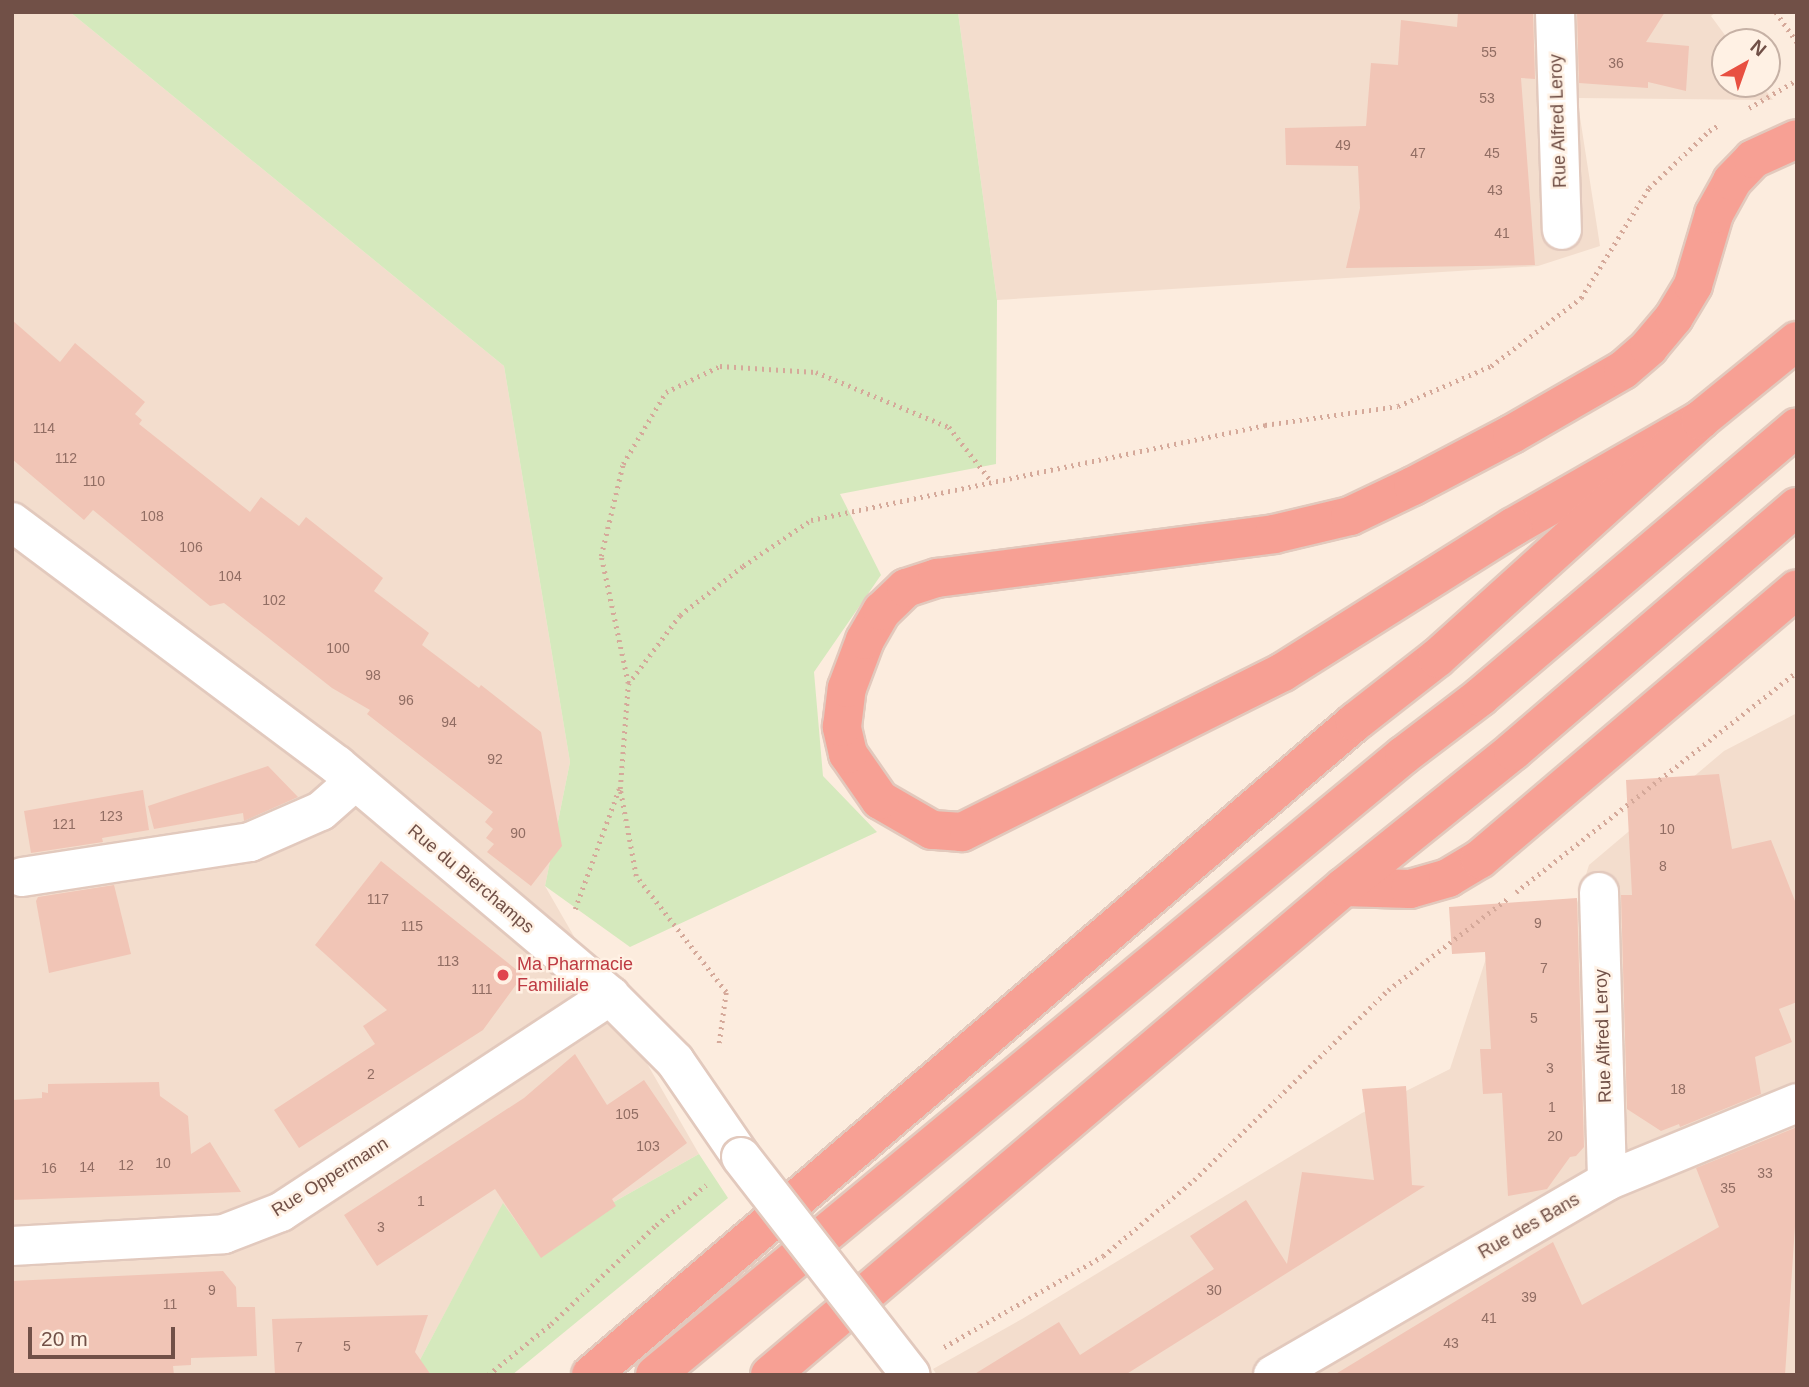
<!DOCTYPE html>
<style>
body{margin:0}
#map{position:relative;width:1809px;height:1387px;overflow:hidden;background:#fcecde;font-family:Arial,sans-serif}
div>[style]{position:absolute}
.residential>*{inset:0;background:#f3ddcd}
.green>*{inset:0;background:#d5e9bd}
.building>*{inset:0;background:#f1c5b6}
.path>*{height:4.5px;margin-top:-2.25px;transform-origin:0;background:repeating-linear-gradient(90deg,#d5a99a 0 2px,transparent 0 7px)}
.roads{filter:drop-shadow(2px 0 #e2c9bd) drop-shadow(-2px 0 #e2c9bd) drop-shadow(0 2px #e2c9bd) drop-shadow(0 -2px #e2c9bd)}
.minor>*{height:38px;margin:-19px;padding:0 19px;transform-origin:19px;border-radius:19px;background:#fff}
.highway>*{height:38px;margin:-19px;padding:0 19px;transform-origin:19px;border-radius:19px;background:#f7a094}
.bridges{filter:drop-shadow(2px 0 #e2c9bd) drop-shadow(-2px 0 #e2c9bd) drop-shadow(0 2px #e2c9bd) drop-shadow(0 -2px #e2c9bd)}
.minor-bridge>*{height:38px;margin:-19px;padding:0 19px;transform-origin:19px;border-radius:19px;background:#fff}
.dots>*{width:19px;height:19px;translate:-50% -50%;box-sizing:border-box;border:4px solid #fff1e4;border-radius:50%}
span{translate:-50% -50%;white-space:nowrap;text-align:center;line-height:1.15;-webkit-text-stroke:5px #fff1e4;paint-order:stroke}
.number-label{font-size:14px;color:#916d63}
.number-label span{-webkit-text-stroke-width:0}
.street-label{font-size:18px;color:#715047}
.health-label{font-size:18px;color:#be3a42}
.left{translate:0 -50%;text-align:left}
.frame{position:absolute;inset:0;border:14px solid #715047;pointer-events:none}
.north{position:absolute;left:1711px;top:28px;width:70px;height:70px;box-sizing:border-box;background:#fff1e4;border:2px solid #c6b1a5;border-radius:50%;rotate:40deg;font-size:19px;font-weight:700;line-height:28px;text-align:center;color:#715047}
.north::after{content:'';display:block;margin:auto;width:24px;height:32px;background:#e85041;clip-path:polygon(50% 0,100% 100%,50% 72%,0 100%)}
.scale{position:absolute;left:28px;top:1327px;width:147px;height:32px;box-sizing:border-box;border:4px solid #715047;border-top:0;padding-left:9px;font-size:21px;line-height:24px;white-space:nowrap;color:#715047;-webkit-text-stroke:5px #fff1e4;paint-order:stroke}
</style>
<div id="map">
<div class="residential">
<i style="clip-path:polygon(12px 12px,70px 12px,504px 366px,570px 762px,545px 886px,699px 1154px,534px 1247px,503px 1204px,412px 1375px,12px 1375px)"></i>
<i style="clip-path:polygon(958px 12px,1716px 12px,1711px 16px,1730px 42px,1725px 42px,1725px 84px,1761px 84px,1773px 100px,1577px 98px,1600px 246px,1538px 266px,997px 300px)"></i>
<i style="clip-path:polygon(1797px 713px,1797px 1375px,937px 1375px,933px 1369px,1022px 1319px,1362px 1113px,1450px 1069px,1492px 940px,1566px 938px,1589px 865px,1724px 751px)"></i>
</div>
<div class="green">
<i style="clip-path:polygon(70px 12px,958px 12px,997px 300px,996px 464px,840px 494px,881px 575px,814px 672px,823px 776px,877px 832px,630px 947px,545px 886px,570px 762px,504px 366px)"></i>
<i style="clip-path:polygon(699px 1154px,728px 1198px,512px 1375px,412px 1375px,503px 1203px,534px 1247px)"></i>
</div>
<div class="building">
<i style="clip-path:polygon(1458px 12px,1533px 12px,1535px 79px,1521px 78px,1535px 265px,1346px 268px,1360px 208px,1358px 166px,1286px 165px,1285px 128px,1366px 126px,1371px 63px,1398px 65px,1401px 20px,1457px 27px)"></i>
<i style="clip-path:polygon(1577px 12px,1665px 12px,1646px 42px,1689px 46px,1686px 91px,1648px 82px,1648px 88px,1579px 83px)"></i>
<i style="clip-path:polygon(12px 320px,60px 362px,75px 343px,145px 402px,135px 414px,142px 420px,139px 424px,250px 512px,261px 497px,299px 526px,306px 517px,383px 578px,374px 591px,429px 633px,422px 645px,479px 688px,481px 685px,541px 732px,562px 846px,531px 886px,487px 852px,494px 844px,486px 838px,493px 829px,485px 822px,493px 812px,367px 714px,370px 710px,332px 688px,224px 603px,210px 606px,93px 510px,84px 520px,12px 459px)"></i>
<i style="clip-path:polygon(268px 766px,298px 797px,244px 821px,243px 813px,154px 829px,148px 806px)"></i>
<i style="clip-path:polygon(1719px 774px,1732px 849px,1771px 840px,1797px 906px,1797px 1002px,1779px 1009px,1792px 1042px,1755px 1057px,1761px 1094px,1680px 1127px,1679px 1124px,1661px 1131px,1627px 1109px,1621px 895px,1632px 895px,1626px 780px)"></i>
<i style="clip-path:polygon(143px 790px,149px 830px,102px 838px,103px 842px,31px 853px,24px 811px)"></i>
<i style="clip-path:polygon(381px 861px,523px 975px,483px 1030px,299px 1148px,274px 1110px,375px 1044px,363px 1026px,387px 1010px,315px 945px)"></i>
<i style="clip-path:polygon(114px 885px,131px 954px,49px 973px,36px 901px,38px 897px)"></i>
<i style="clip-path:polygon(1577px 898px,1584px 1147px,1576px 1156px,1570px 1157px,1547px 1189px,1508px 1196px,1502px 1093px,1483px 1094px,1480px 1049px,1491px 1049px,1485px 952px,1452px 954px,1449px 907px)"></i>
<i style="clip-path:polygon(575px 1054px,607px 1105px,644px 1080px,687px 1143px,612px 1199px,616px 1206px,541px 1258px,495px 1189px,377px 1266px,344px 1215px,524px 1098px)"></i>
<i style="clip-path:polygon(159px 1082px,160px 1096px,188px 1116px,191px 1154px,210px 1142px,241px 1192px,12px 1200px,12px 1100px,42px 1098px,42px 1092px,48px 1093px,48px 1084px)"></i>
<i style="clip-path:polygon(1406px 1086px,1412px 1185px,1425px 1186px,1125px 1375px,973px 1375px,1059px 1322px,1080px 1355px,1214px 1269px,1190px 1236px,1246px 1200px,1287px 1264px,1302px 1172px,1374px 1180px,1362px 1089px)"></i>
<i style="clip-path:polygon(1797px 1127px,1797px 1197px,1785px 1375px,1334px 1375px,1553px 1242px,1582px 1305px,1719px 1227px,1696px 1168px)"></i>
<i style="clip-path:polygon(223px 1271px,236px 1287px,237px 1307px,255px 1307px,257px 1356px,191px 1358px,191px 1365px,173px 1366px,174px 1375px,12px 1373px,12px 1281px)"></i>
<i style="clip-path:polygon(428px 1315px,415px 1352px,431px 1375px,275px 1375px,272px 1319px)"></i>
</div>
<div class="path">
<i style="left:1776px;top:12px;width:37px;rotate:55deg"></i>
<i style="left:1749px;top:108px;width:56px;rotate:-30.3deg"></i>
<i style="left:628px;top:683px;width:130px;rotate:-102deg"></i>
<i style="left:601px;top:556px;width:95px;rotate:-76.6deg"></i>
<i style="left:623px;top:464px;width:84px;rotate:-59.2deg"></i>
<i style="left:666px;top:392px;width:60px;rotate:-25.7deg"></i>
<i style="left:720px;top:366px;width:96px;rotate:3.6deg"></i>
<i style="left:816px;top:372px;width:144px;rotate:22.5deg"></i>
<i style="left:949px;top:427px;width:70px;rotate:52deg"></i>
<i style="left:1516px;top:892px;width:357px;rotate:-38.1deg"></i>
<i style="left:575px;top:909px;width:128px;rotate:-69.9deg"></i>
<i style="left:719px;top:1043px;width:51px;rotate:-82.2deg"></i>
<i style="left:726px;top:992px;width:147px;rotate:-127.8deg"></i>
<i style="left:636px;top:876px;width:88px;rotate:-100.4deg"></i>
<i style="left:620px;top:789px;width:105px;rotate:-85.6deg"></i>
<i style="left:628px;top:684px;width:86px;rotate:-53deg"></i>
<i style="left:680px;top:615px;width:80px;rotate:-37.9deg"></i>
<i style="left:743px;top:566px;width:82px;rotate:-34.1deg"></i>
<i style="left:811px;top:520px;width:464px;rotate:-11.8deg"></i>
<i style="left:1265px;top:425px;width:134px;rotate:-8.1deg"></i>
<i style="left:1398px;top:406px;width:101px;rotate:-23.3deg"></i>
<i style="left:1491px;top:366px;width:113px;rotate:-37.1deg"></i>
<i style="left:1581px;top:298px;width:129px;rotate:-58.3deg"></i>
<i style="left:1649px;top:188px;width:83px;rotate:-43.5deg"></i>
<i style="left:1709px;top:131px;width:13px;rotate:-32deg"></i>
<i style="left:944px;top:1347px;width:183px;rotate:-29.8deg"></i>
<i style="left:1103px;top:1256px;width:119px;rotate:-39.9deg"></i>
<i style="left:1194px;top:1180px;width:272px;rotate:-44.4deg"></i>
<i style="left:1388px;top:990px;width:150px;rotate:-37.4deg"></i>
<i style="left:488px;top:1375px;width:81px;rotate:-39deg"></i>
<i style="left:551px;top:1324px;width:144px;rotate:-43.3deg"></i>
<i style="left:656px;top:1225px;width:64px;rotate:-38.7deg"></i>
</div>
<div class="roads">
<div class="minor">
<i style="left:1555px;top:12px;width:218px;rotate:88.2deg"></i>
<i style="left:12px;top:522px;width:406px;rotate:36.8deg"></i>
<i style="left:337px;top:765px;width:358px;rotate:40.2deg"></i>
<i style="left:610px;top:996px;width:92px;rotate:45deg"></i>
<i style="left:675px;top:1061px;width:116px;rotate:55.5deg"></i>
<i style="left:22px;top:877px;width:231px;rotate:-8.7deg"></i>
<i style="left:250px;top:842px;width:77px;rotate:-23.6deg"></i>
<i style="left:321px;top:811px;width:45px;rotate:-41.4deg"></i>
<i style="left:1599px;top:892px;width:289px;rotate:88.4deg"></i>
<i style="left:12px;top:1246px;width:212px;rotate:-3.2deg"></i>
<i style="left:224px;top:1234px;width:61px;rotate:-21.1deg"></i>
<i style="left:281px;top:1212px;width:394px;rotate:-33.3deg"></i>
<i style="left:1273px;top:1375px;width:386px;rotate:-30.1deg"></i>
<i style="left:1607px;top:1181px;width:205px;rotate:-22.3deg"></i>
</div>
<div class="highway">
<i style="left:1700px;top:420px;width:215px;rotate:150.2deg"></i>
<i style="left:1513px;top:527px;width:272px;rotate:147.8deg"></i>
<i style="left:1283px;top:672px;width:359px;rotate:153.5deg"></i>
<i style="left:962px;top:832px;width:30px;rotate:-176deg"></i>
<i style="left:932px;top:830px;width:60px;rotate:-150deg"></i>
<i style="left:880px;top:800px;width:56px;rotate:-124.8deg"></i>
<i style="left:848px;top:754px;width:28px;rotate:-103deg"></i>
<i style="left:842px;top:727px;width:39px;rotate:-83deg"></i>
<i style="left:847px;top:688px;width:51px;rotate:-69.4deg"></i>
<i style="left:865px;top:640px;width:34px;rotate:-60deg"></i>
<i style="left:882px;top:611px;width:33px;rotate:-44deg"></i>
<i style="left:906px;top:588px;width:33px;rotate:-18deg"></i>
<i style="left:937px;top:578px;width:340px;rotate:-7.4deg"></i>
<i style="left:1274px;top:534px;width:78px;rotate:-13.3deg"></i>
<i style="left:1350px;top:516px;width:70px;rotate:-25.5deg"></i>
<i style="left:1413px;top:486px;width:112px;rotate:-27.7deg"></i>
<i style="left:1512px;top:434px;width:128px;rotate:-30deg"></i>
<i style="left:1623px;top:370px;width:35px;rotate:-41deg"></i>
<i style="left:1649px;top:347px;width:39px;rotate:-50deg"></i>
<i style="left:1674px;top:317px;width:37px;rotate:-59deg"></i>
<i style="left:1693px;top:285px;width:74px;rotate:-73.5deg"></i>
<i style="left:1714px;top:214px;width:38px;rotate:-61deg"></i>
<i style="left:1732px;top:181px;width:30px;rotate:-46deg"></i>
<i style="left:1753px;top:159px;width:48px;rotate:-24.4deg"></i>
<i style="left:1344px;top:887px;width:66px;rotate:1.7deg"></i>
<i style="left:1410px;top:889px;width:40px;rotate:-16deg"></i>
<i style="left:1448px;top:878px;width:37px;rotate:-31deg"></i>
<i style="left:1480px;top:859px;width:416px;rotate:-40.4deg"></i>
<i style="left:591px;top:1375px;width:1005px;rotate:-40.52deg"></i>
<i style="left:1355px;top:722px;width:104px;rotate:-38deg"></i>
<i style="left:1437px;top:658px;width:355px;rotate:-42.1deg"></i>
<i style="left:1700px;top:420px;width:125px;rotate:-39.2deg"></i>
<i style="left:655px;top:1375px;width:972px;rotate:-39.62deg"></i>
<i style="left:1404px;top:755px;width:96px;rotate:-37.3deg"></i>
<i style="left:1480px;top:697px;width:416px;rotate:-40.4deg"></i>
<i style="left:770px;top:1375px;width:753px;rotate:-40.37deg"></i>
<i style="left:1344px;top:887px;width:217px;rotate:-38.8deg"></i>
<i style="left:1513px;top:751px;width:374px;rotate:-40.7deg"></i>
</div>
</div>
<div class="bridges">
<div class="minor-bridge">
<i style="left:741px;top:1157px;width:276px;rotate:52.1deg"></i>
</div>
</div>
<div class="dots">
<i style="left:503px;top:975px;background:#e0444e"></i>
</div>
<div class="number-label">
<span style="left:1489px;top:52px">55</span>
<span style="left:1616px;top:63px">36</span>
<span style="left:1487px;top:98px">53</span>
<span style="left:1343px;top:145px">49</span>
<span style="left:1418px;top:153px">47</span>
<span style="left:1492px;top:153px">45</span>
<span style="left:1495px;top:190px">43</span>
<span style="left:1502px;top:233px">41</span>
<span style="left:44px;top:428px">114</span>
<span style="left:66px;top:458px">112</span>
<span style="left:94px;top:481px">110</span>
<span style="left:152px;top:516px">108</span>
<span style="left:191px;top:547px">106</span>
<span style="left:230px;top:576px">104</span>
<span style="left:274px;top:600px">102</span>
<span style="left:338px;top:648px">100</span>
<span style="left:373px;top:675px">98</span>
<span style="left:406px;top:700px">96</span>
<span style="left:449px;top:722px">94</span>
<span style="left:495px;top:759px">92</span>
<span style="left:111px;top:816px">123</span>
<span style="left:64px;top:824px">121</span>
<span style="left:1667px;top:829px">10</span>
<span style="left:518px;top:833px">90</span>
<span style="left:1663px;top:866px">8</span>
<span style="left:378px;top:899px">117</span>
<span style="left:1538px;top:923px">9</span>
<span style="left:412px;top:926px">115</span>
<span style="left:448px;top:961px">113</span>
<span style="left:1544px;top:968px">7</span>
<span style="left:482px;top:989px">111</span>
<span style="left:1534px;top:1018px">5</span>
<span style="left:1550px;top:1068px">3</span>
<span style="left:371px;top:1074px">2</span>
<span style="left:1678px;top:1089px">18</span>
<span style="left:1552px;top:1107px">1</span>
<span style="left:627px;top:1114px">105</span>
<span style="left:1555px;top:1136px">20</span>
<span style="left:648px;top:1146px">103</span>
<span style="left:163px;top:1163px">10</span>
<span style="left:126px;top:1165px">12</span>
<span style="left:87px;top:1167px">14</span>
<span style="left:49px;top:1168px">16</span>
<span style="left:1765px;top:1173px">33</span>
<span style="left:1728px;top:1188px">35</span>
<span style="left:421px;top:1201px">1</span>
<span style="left:381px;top:1227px">3</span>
<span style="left:212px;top:1290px">9</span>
<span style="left:1214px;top:1290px">30</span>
<span style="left:1529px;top:1297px">39</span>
<span style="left:170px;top:1304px">11</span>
<span style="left:1489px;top:1318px">41</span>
<span style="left:1451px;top:1343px">43</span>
<span style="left:347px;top:1346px">5</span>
<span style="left:299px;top:1347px">7</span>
</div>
<div class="street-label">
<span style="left:1558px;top:121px;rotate:-92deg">Rue Alfred Leroy</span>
<span style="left:471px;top:879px;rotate:40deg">Rue du Bierchamps</span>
<span style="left:1603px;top:1036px;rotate:-92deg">Rue Alfred Leroy</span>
<span style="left:330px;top:1177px;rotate:-32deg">Rue Oppermann</span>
<span style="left:1529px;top:1226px;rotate:-30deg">Rue des Bans</span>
</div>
<div class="health-label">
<span class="left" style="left:517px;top:975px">Ma Pharmacie<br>Familiale</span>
</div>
<div class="frame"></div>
<div class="north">N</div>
<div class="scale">20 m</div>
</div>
